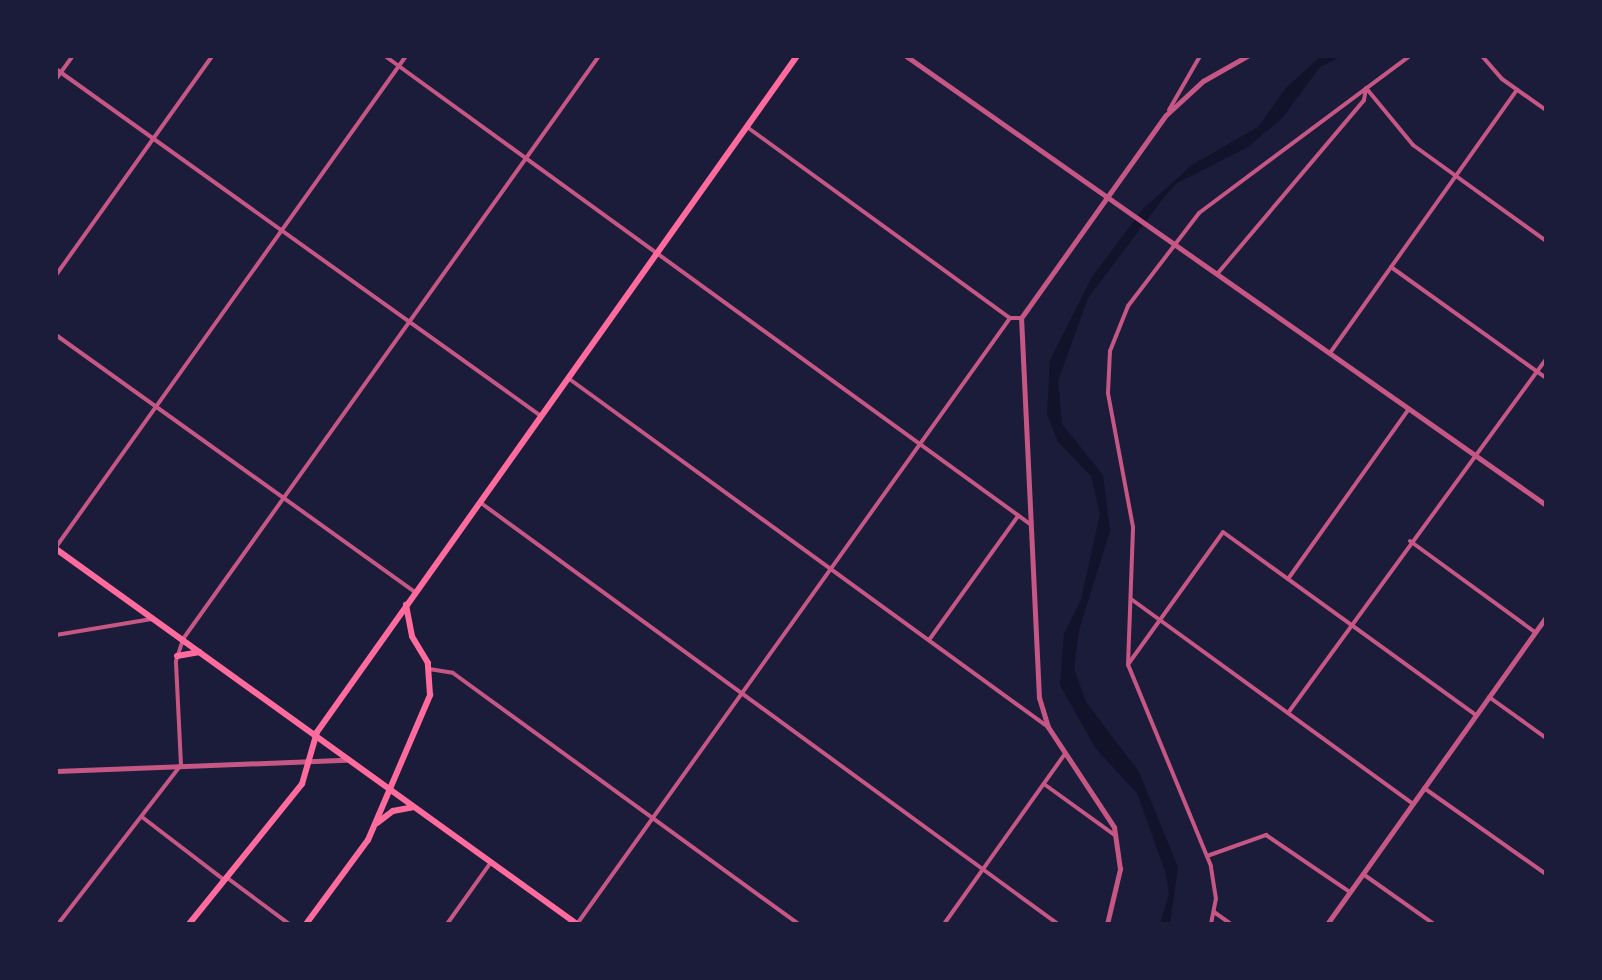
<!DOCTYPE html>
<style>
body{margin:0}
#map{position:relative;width:1602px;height:980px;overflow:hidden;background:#1b1b3a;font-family:Helvetica,sans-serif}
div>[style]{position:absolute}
.water>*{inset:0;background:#12122b}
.minor>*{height:4px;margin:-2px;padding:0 2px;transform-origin:2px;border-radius:2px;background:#c65784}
.tertiary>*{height:5px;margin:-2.5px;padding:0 2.5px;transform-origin:2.5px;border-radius:2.5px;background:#c65784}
.secondary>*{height:6px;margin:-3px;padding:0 3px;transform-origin:3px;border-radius:3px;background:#ff6b9d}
span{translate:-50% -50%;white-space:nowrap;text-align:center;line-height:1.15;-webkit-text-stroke:7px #1b1b3a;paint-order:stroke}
.frame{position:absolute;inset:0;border:58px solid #1b1b3a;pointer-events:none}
</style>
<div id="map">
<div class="water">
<i style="clip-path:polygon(1321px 56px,1342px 56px,1320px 67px,1283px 117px,1248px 147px,1177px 183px,1165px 196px,1088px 298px,1058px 381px,1062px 424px,1103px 475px,1110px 531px,1079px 630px,1074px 669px,1086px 702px,1139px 772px,1178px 867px,1170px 924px,1160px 924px,1169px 894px,1166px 874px,1137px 793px,1096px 749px,1060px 685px,1064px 634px,1081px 600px,1100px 514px,1091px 476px,1058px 442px,1047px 414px,1050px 360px,1092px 277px,1143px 209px,1192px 165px,1258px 127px,1286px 88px)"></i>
</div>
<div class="minor">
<i style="left:385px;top:56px;width:797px;rotate:35.96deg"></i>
<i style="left:1482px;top:56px;width:30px;rotate:49deg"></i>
<i style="left:1502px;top:79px;width:54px;rotate:35.2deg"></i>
<i style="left:56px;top:69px;width:596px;rotate:35.58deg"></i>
<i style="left:56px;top:79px;width:29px;rotate:-54deg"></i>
<i style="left:1366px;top:88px;width:74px;rotate:50.5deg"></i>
<i style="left:1413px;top:145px;width:164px;rotate:35.8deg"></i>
<i style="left:1169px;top:110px;width:62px;rotate:-60.1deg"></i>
<i style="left:747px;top:127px;width:325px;rotate:36deg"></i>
<i style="left:1391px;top:267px;width:191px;rotate:35.6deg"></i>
<i style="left:1218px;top:273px;width:226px;rotate:-49.8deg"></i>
<i style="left:1364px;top:100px;width:11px;rotate:-80deg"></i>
<i style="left:56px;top:275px;width:269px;rotate:-54.5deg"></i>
<i style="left:56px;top:335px;width:442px;rotate:35.6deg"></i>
<i style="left:1330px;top:353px;width:323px;rotate:-54.6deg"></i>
<i style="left:568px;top:378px;width:593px;rotate:36.02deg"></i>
<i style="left:481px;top:503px;width:714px;rotate:36.12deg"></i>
<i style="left:1410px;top:541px;width:155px;rotate:36.1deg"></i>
<i style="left:56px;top:547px;width:603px;rotate:-54.52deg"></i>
<i style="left:1288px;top:579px;width:209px;rotate:-54.6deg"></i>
<i style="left:1131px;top:599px;width:349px;rotate:36deg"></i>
<i style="left:56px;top:635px;width:97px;rotate:-9.5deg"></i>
<i style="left:929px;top:640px;width:153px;rotate:-54.3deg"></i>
<i style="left:1129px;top:663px;width:161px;rotate:-54.3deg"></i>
<i style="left:1223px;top:532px;width:312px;rotate:35.9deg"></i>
<i style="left:429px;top:669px;width:24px;rotate:9deg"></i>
<i style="left:453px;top:673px;width:427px;rotate:36deg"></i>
<i style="left:1489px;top:697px;width:70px;rotate:35.7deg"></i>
<i style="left:1288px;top:713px;width:438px;rotate:-53.9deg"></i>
<i style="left:1044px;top:784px;width:89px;rotate:35.8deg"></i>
<i style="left:1424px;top:788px;width:149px;rotate:35.2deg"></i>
<i style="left:142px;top:817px;width:103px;rotate:37.5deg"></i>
<i style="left:1207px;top:856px;width:63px;rotate:-19.6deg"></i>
<i style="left:1266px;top:835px;width:102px;rotate:34.2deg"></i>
<i style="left:1363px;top:874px;width:87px;rotate:35.2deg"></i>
<i style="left:226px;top:877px;width:79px;rotate:36.7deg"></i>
<i style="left:1214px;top:912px;width:21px;rotate:35deg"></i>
<i style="left:58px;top:924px;width:201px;rotate:-52.3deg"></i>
<i style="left:181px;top:765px;width:104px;rotate:-92.8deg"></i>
<i style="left:176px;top:661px;width:23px;rotate:-72deg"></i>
<i style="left:183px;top:639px;width:716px;rotate:-54.49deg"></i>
<i style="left:447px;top:924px;width:76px;rotate:-54.6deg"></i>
<i style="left:577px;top:924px;width:745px;rotate:-54.45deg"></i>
<i style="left:1010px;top:318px;width:11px"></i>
<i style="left:944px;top:924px;width:209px;rotate:-54.6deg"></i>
<i style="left:1211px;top:924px;width:25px;rotate:-79deg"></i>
<i style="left:1216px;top:899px;width:33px;rotate:-99deg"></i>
<i style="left:1211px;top:866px;width:217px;rotate:-112.4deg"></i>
<i style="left:1128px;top:665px;width:138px;rotate:-87.9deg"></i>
<i style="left:1133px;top:527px;width:136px;rotate:-100.6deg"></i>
<i style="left:1108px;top:393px;width:42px;rotate:-87.3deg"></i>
<i style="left:1110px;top:351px;width:48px;rotate:-68.2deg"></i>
<i style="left:1128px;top:306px;width:117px;rotate:-52.6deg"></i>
<i style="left:1199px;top:213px;width:263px;rotate:-36.7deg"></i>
</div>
<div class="tertiary">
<i style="left:906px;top:56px;width:782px;rotate:35.05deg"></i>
<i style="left:56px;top:771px;width:290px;rotate:-2.2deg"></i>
<i style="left:1107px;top:924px;width:57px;rotate:-76.7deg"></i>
<i style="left:1120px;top:869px;width:42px;rotate:-98.1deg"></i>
<i style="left:1114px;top:827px;width:120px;rotate:-123.4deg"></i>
<i style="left:1048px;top:727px;width:30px;rotate:-107deg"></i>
<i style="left:1039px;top:698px;width:380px;rotate:-92.7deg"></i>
<i style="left:1021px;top:318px;width:249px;rotate:-54.5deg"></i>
<i style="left:1166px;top:115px;width:50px;rotate:-42.6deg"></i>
<i style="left:1203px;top:81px;width:51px;rotate:-29.6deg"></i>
<i style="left:1327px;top:924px;width:377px;rotate:-54.5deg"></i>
</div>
<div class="secondary">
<i style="left:56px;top:549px;width:642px;rotate:35.75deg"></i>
<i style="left:177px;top:656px;width:23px;rotate:-10deg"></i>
<i style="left:377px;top:823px;width:20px;rotate:-37deg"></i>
<i style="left:393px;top:811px;width:20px;rotate:-11deg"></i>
<i style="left:189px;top:924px;width:180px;rotate:-51.1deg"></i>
<i style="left:302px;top:784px;width:54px;rotate:-73.9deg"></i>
<i style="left:317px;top:732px;width:829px;rotate:-54.62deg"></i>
<i style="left:306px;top:924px;width:104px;rotate:-53.6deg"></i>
<i style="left:368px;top:840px;width:158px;rotate:-66.8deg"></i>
<i style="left:430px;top:695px;width:32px;rotate:-94deg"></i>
<i style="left:428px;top:663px;width:31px;rotate:-121deg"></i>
<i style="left:412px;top:636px;width:32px;rotate:-101deg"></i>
</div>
<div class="frame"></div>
</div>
